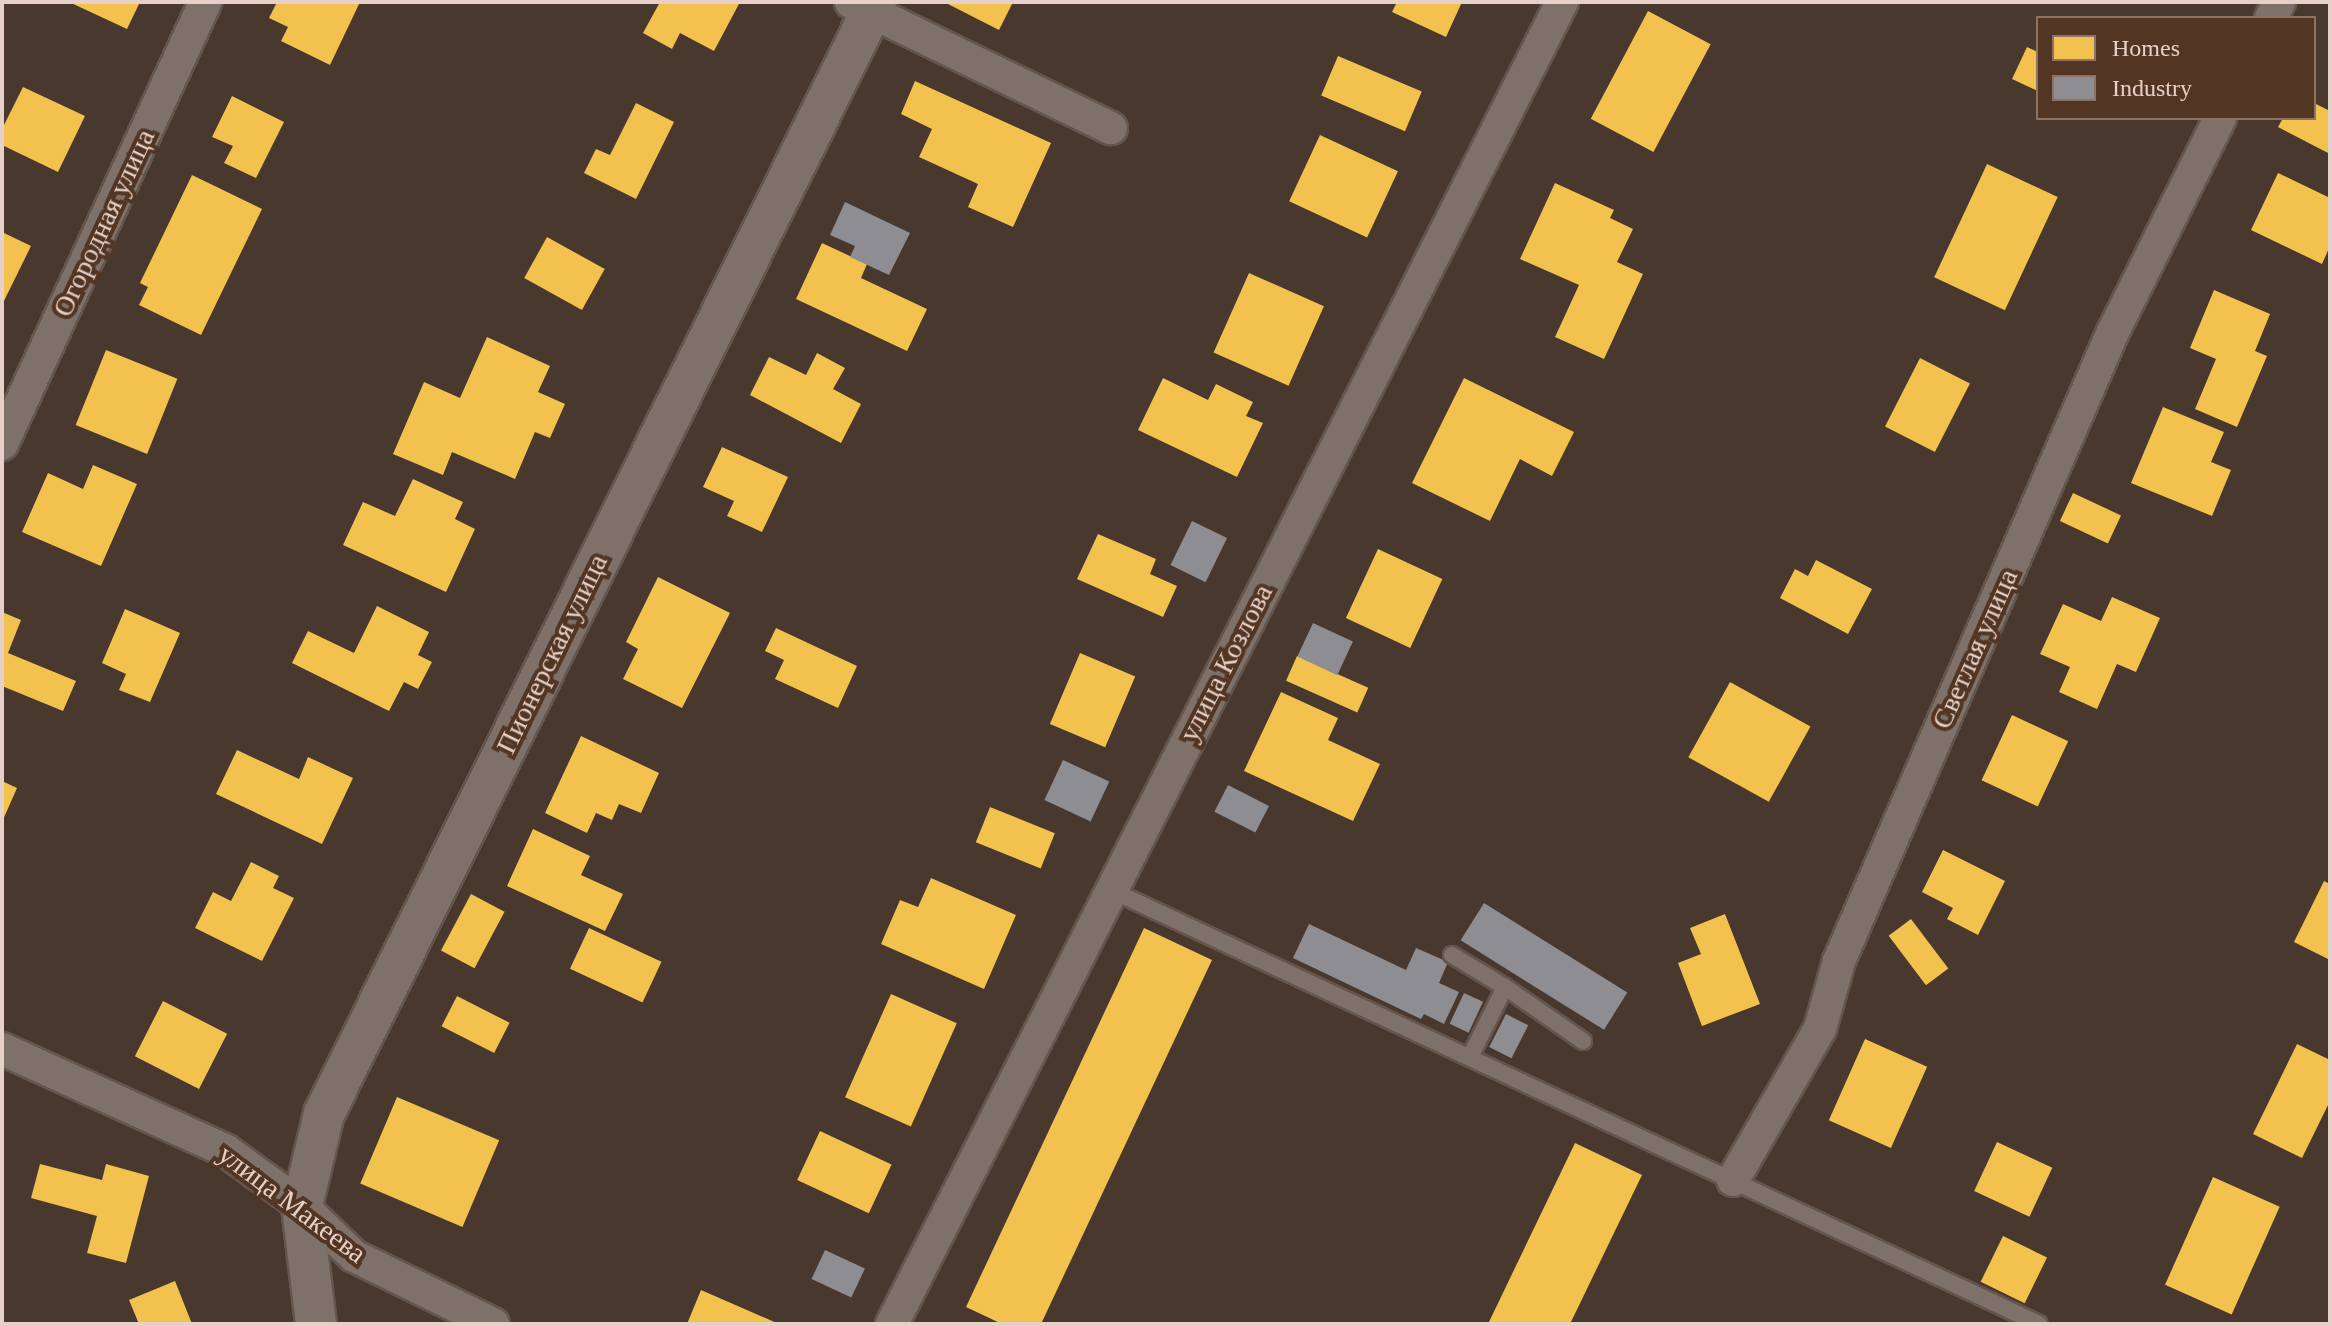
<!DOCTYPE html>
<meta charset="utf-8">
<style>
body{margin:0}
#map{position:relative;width:2332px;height:1326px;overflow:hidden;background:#48382e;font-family:"Times New Roman",serif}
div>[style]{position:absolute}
.homes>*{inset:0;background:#f2c14e;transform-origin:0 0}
.industry>*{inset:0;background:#8d8d92;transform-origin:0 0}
.roads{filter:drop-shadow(2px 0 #64554d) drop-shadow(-2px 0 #64554d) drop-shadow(0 2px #64554d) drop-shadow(0 -2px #64554d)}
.service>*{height:16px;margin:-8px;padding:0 8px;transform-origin:8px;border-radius:8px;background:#7e716a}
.minor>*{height:32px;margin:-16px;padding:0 16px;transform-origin:16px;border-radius:16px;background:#7e716a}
.tertiary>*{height:40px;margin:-20px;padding:0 20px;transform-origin:20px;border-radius:20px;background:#7e716a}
span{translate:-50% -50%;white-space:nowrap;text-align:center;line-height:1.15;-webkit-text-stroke:8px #523523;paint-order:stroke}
.street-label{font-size:28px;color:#e5d1c7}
.frame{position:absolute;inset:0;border:4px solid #e5d1c7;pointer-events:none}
.legend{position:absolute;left:2036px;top:16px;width:280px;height:104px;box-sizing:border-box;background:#523523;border:2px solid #8d7365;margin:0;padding:10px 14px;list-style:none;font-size:24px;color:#e5d1c7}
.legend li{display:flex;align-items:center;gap:16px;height:40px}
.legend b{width:40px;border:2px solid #8d7365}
</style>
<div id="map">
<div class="homes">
<i style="clip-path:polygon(69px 2px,140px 2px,127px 29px)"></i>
<i style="clip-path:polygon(277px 2px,360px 2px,330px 65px,281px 41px,288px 27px,269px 18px)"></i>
<i style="clip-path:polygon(660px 2px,740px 2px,714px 51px,680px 33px,672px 49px,643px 33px)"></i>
<i style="clip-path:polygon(944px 2px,1013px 2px,999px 30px)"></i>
<i style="clip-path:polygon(1397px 2px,1462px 2px,1446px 37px,1392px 12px)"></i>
<i style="left:1648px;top:11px;width:71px;height:122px;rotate:28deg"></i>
<i style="clip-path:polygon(2027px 47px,2038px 52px,2038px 91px,2012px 79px)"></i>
<i style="left:1338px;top:56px;width:91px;height:43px;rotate:23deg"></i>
<i style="clip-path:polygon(915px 81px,1051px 143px,1013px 227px,968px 207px,978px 184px,919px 157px,932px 129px,901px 114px)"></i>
<i style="clip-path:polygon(23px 87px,85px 116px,58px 172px,2px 145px,2px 129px)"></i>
<i style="clip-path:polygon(232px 96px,284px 122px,256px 178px,224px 163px,233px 146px,212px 137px)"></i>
<i style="clip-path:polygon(636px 103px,674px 122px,636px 199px,584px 173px,596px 149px,610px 155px)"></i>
<i style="clip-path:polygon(2314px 103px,2330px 111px,2330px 154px,2278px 127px,2283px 118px,2314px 118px)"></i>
<i style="left:1320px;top:135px;width:86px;height:73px;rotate:25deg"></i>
<i style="left:1987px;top:164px;width:78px;height:125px;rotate:25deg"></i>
<i style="clip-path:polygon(2278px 173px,2330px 198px,2330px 246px,2322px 264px,2251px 230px)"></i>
<i style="clip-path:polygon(192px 175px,262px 209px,201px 335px,139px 305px,148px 287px,140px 283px)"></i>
<i style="clip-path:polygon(1555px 183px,1614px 210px,1610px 218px,1633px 229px,1617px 262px,1643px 274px,1604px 359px,1555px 337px,1579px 285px,1520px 259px)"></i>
<i style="clip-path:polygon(2px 232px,31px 246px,2px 305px)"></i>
<i style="left:547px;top:237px;width:66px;height:47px;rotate:29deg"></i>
<i style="clip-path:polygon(822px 243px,867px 264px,861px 278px,927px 309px,907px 351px,796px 299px)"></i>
<i style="left:1249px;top:273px;width:82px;height:87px;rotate:24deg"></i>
<i style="clip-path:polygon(2214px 290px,2270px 314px,2255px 351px,2267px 356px,2237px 427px,2195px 409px,2216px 359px,2190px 348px)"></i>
<i style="clip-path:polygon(487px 337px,550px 366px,538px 392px,565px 404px,550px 438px,535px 432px,515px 479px,452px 452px,443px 475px,393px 454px,424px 382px,460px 398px)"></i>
<i style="left:106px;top:350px;width:77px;height:81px;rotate:22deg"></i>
<i style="clip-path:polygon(817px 353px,845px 368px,833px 389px,861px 404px,841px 443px,750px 395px,769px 357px,806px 375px)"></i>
<i style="left:1920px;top:358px;width:56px;height:77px;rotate:27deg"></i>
<i style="clip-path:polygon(1163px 378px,1208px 400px,1216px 384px,1253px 402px,1246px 416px,1263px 423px,1237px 477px,1138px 430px)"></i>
<i style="clip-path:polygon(1464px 378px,1574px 432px,1552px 476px,1520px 459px,1490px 521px,1412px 483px)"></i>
<i style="clip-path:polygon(2163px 407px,2224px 432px,2211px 462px,2231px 470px,2212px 516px,2131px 483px)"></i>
<i style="clip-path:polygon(722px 447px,788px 477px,762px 532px,727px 516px,734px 501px,703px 487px)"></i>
<i style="clip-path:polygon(93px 465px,137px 484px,101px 566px,22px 532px,48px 473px,83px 489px)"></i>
<i style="clip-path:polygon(413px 479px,463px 502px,455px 519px,475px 529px,446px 592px,343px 545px,363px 502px,395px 516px)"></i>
<i style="left:2073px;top:493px;width:53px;height:31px;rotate:25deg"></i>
<i style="clip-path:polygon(1098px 534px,1156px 559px,1150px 574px,1177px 586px,1163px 617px,1077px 579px)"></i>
<i style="left:1378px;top:549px;width:71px;height:76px;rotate:25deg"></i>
<i style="clip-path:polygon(1816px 560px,1872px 589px,1848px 634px,1780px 598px,1795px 569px,1808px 576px)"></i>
<i style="clip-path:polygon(658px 577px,730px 613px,682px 708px,623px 679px,638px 649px,626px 642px)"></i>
<i style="clip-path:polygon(2112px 597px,2160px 618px,2136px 672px,2117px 664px,2097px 709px,2059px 692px,2070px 667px,2040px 654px,2063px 604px,2101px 621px)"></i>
<i style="clip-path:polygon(377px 606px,429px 632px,418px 655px,432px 662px,418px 689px,404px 682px,389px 711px,292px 663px,308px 631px,354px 653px)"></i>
<i style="clip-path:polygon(125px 609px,180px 633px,150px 702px,119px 690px,126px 674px,102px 663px)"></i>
<i style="clip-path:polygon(2px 612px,21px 620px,8px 653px,76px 681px,63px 711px,2px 686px)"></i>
<i style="clip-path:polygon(776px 628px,857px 666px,838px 708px,775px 679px,784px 660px,765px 651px)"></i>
<i style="left:1080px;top:653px;width:60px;height:77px;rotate:23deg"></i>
<i style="left:1297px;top:656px;width:78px;height:27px;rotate:24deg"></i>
<i style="left:1730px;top:682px;width:92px;height:86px;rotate:29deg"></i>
<i style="clip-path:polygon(1281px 692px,1338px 718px,1328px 740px,1380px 764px,1353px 821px,1244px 771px)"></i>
<i style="left:2012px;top:715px;width:62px;height:72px;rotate:25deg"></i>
<i style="clip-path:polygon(581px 736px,659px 773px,641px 813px,619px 804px,612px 820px,596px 813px,587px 833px,545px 813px)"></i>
<i style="clip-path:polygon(237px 750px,299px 779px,308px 757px,353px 778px,322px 844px,216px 794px)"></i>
<i style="clip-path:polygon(2px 781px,17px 788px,2px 822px)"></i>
<i style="left:990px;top:807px;width:70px;height:38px;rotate:22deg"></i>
<i style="clip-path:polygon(533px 829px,590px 856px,581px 875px,623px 894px,605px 931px,507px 886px)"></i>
<i style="clip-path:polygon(1943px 850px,2005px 881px,1978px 935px,1947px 919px,1953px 908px,1922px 892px)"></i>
<i style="clip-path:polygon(251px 862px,279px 876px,273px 888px,294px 898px,262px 961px,195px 928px,213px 892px,231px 901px)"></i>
<i style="clip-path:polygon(931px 878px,1016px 915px,984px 989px,881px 944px,900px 900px,918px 907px)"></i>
<i style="clip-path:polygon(2324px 881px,2330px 884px,2330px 960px,2294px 942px)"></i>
<i style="left:471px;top:894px;width:38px;height:64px;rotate:28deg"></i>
<i style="clip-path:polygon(1725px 914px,1760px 1004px,1702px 1026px,1678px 963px,1701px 954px,1690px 928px)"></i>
<i style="left:1911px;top:919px;width:62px;height:28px;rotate:53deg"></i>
<i style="left:589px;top:928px;width:80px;height:45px;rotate:25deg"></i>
<i style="clip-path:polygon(1144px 928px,1212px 960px,1041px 1324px,1002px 1324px,966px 1307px)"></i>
<i style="left:891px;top:994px;width:72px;height:113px;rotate:24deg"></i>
<i style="left:457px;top:996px;width:59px;height:34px;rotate:27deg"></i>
<i style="left:163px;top:1001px;width:72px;height:62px;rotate:27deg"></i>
<i style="left:1865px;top:1039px;width:68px;height:89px;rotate:24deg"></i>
<i style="clip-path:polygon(2297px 1044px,2330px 1060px,2330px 1101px,2302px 1158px,2253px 1134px)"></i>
<i style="left:397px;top:1097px;width:111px;height:94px;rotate:23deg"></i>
<i style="left:820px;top:1131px;width:79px;height:54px;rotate:25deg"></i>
<i style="left:1997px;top:1142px;width:61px;height:54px;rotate:25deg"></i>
<i style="clip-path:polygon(1575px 1143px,1642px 1175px,1570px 1324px,1488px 1324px)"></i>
<i style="clip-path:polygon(40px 1164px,102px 1180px,106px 1164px,149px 1176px,126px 1263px,87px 1253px,97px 1216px,31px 1198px)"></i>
<i style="left:2213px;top:1177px;width:73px;height:118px;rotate:24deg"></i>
<i style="left:2003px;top:1236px;width:49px;height:51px;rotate:26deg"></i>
<i style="clip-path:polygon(175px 1281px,192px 1324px,139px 1324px,129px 1300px)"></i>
<i style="clip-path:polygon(701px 1290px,779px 1324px,687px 1324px)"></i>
</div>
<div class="industry">
<i style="clip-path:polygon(845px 202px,910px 233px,889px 275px,850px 257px,855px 246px,830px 235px)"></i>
<i style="left:1192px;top:521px;width:39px;height:49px;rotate:26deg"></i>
<i style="left:1313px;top:623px;width:44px;height:37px;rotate:25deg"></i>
<i style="left:1063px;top:760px;width:51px;height:44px;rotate:25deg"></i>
<i style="left:1228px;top:785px;width:46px;height:30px;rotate:27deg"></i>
<i style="left:1484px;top:903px;width:169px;height:44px;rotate:32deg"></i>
<i style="clip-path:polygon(1309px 924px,1406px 970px,1416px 948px,1448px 962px,1439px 983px,1459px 992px,1444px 1024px,1424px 1014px,1421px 1019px,1293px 958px)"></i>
<i style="left:1464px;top:993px;width:21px;height:34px;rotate:25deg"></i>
<i style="left:1506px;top:1014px;width:25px;height:37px;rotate:27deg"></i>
<i style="left:825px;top:1250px;width:44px;height:32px;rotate:25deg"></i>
</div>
<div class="roads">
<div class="service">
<i style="left:1111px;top:890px;width:1024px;rotate:25.06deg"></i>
<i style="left:1452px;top:955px;width:62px;rotate:31.1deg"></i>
<i style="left:1505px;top:987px;width:78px;rotate:116.6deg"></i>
<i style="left:1505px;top:987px;width:95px;rotate:34.7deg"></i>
</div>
<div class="minor">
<i style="left:851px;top:2px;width:289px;rotate:25.9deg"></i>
<i style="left:2271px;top:18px;width:18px;rotate:-63deg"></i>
<i style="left:2px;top:444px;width:486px;rotate:-65.3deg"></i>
<i style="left:2px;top:1049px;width:245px;rotate:24.4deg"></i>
<i style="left:225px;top:1150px;width:95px;rotate:36deg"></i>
<i style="left:302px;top:1206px;width:72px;rotate:43.9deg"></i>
<i style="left:354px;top:1256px;width:155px;rotate:26.1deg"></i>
<i style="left:1733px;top:1180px;width:174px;rotate:-60.1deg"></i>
<i style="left:1820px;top:1029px;width:71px;rotate:-74.4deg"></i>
<i style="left:1839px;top:961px;width:684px;rotate:-66.47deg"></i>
<i style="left:2112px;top:334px;width:241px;rotate:-63.4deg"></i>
<i style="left:892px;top:1324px;width:1482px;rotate:-63.12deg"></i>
</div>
<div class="tertiary">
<i style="left:316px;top:1324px;width:119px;rotate:-96.8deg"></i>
<i style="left:302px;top:1206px;width:95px;rotate:-76.6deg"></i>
<i style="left:324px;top:1114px;width:1241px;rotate:-63.6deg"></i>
</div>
</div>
<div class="street-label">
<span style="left:104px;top:223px;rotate:-65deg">Огородная улица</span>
<span style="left:1975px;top:649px;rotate:-66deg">Светлая улица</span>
<span style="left:552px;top:654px;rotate:-64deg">Пионерская улица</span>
<span style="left:1226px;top:663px;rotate:-63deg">улица Козлова</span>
<span style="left:292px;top:1204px;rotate:37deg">улица Макеева</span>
</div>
<div class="frame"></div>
<ul class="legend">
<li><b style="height:22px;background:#f2c14e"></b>Homes</li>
<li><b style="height:22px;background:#8d8d92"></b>Industry</li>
</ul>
</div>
